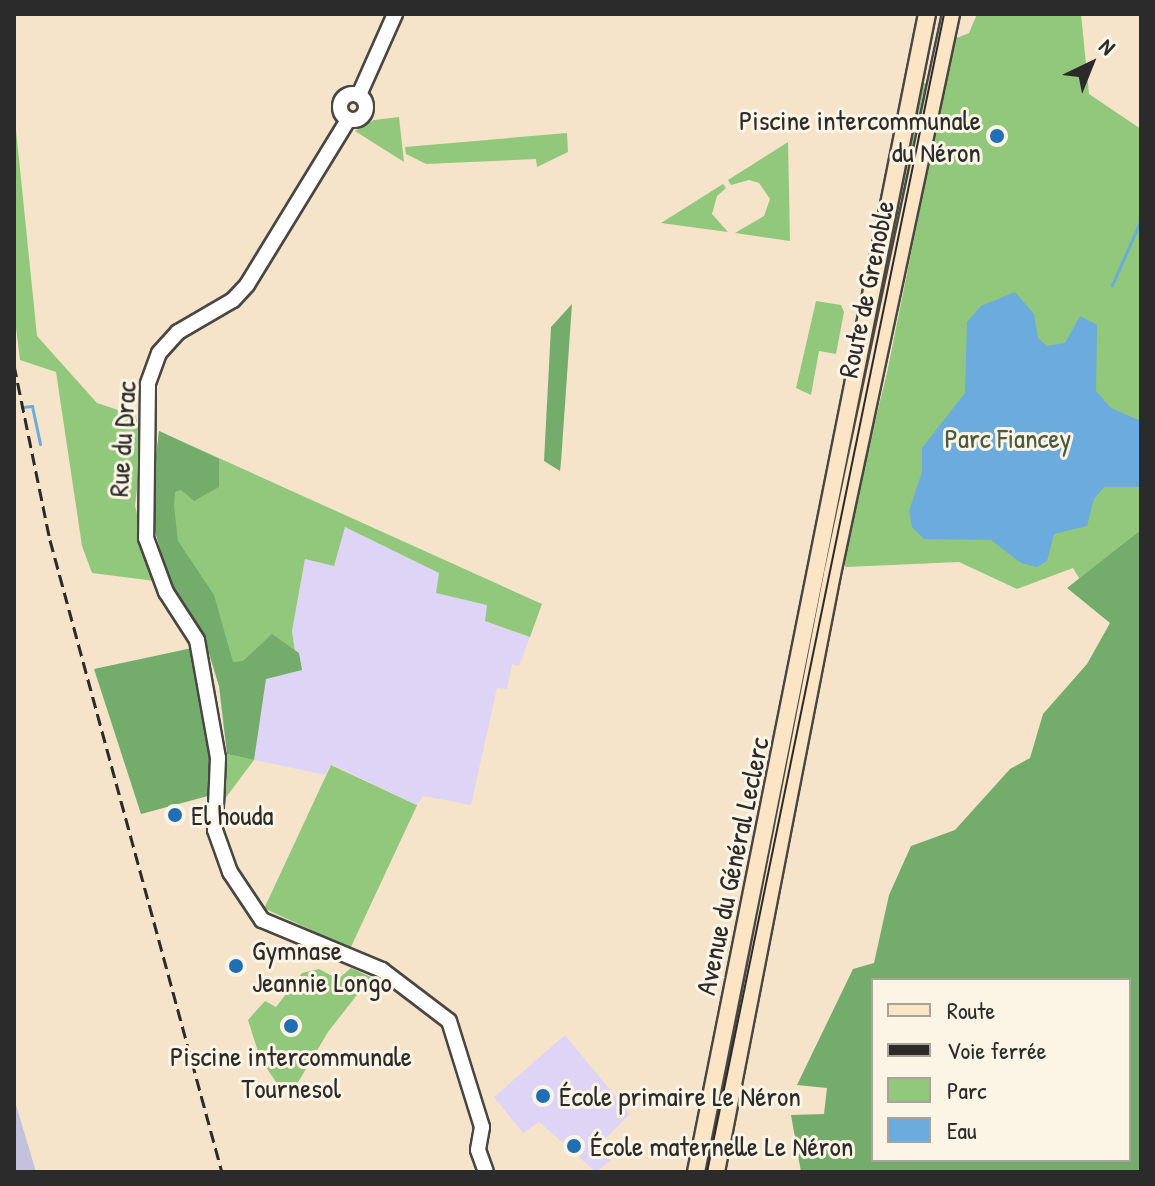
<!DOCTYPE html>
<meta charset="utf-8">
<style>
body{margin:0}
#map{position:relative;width:1155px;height:1186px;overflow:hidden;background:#f5e4ca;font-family:"Patrick Hand",sans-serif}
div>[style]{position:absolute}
.built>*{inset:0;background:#ded5f6}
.industrial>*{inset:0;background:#c3c1dc}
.green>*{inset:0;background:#91c87c;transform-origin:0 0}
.forest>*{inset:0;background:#74ac6c}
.water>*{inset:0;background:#6babde}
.stream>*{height:3px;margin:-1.5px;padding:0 1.5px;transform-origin:1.5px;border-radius:1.5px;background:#6babde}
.roads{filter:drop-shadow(2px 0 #494743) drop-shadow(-2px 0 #494743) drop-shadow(0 2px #494743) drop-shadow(0 -2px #494743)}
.tertiary>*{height:14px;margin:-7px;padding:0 7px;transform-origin:7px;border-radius:7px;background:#fff}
.tertiary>.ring{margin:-7px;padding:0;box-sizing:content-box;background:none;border:14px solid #fff;border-radius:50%}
.secondary>*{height:16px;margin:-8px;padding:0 8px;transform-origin:8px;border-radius:8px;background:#fce5c4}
.tram>*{height:2px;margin:-1px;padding:0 1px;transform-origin:1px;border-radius:1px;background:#2b2b2b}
.rail>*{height:3px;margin-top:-1.5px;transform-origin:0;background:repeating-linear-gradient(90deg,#2b2b2b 0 12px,transparent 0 18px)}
.dots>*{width:22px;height:22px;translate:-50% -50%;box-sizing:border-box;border:4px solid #fcf5e5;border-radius:50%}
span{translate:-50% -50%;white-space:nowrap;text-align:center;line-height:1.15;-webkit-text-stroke:6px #fcf5e5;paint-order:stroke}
.poi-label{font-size:28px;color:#2b2b2b}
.right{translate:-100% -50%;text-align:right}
.left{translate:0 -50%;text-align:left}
.street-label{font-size:28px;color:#2b2b2b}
.park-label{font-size:28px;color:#4a5a43}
.frame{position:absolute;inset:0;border:16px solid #2b2b2b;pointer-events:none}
.legend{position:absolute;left:871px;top:978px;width:260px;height:184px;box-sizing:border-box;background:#fcf5e5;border:2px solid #a8a49b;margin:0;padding:10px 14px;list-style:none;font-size:24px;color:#2b2b2b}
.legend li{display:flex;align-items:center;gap:16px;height:40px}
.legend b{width:40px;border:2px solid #a8a49b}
.north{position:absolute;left:1051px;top:24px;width:80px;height:80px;-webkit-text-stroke:6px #fcf5e5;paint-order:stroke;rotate:43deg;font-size:22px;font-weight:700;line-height:32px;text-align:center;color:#2b2b2b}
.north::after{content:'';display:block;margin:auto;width:28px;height:36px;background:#2b2b2b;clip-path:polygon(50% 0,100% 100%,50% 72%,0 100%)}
</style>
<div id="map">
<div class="built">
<i style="clip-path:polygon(345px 527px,440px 573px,489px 606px,485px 621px,530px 637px,519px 666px,512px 664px,507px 689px,497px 688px,471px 805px,423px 796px,417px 805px,331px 764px,325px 775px,227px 754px,219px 686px,295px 652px,292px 631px,305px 559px)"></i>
<i style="clip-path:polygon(565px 1035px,630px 1114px,602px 1142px,611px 1160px,596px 1172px,539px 1122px,523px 1133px,494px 1097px)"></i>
</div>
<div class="industrial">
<i style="clip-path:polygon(14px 1098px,36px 1172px,14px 1172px)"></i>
</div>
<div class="green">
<i style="clip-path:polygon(977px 14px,1081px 14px,1089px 94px,1141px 129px,1141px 556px,1087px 592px,1073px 568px,1017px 589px,959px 562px,846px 567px,841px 559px,887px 373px,954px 39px,969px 33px)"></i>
<i style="left:918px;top:82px;width:15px;height:116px;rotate:11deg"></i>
<i style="clip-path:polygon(14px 110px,37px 336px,97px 403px,136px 416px,142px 446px,135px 506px,155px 581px,92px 573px,82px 546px,56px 372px,20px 360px,14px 311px)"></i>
<i style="clip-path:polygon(399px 117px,404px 162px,355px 131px,374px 120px)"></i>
<i style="clip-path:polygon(567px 133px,568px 152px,537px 167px,536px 159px,426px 164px,406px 154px,405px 147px)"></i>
<i style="clip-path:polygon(788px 142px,790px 241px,735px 233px,764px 216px,770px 199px,759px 183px,749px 180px,731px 185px,728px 180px)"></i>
<i style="clip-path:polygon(723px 184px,726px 188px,717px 196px,712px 214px,728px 232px,661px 223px)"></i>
<i style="left:894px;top:203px;width:12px;height:355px;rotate:9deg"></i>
<i style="clip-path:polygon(816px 301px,841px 305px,844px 312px,836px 354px,819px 351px,811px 395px,796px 388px)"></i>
<i style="clip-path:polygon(159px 431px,542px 604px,530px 637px,485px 621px,487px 605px,436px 593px,439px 573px,345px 527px,334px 566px,305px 559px,292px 631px,295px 652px,219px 686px,202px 631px,180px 600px,166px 592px,169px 579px,150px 514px)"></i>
<i style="clip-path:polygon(227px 754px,254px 760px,221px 804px)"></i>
<i style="left:331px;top:765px;width:95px;height:158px;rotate:25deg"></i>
<i style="clip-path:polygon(351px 968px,371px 977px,328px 1032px,294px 1089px,280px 1088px,260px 1058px,248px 1020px,265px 1001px,276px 1007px,302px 973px,319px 969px,338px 979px)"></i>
</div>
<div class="forest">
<i style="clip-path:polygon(572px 304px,561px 462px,560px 471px,544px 461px,551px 327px)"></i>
<i style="clip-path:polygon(159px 431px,219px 459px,219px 487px,194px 501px,181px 490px,175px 492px,174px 506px,178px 541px,214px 595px,233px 662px,243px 661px,272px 634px,299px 653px,302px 670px,266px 679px,254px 760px,227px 754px,219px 686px,203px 632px,180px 600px,166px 592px,169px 579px,150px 514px)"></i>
<i style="clip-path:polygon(evenodd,1141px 530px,1141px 1172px,801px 1172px,791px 1115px,824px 1114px,827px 1088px,797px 1085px,853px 969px,874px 963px,889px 895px,911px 846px,955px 830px,1010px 769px,1030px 758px,1043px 714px,1087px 664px,1110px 623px,1067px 588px,1141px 530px,1129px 980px,1129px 1160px,873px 1160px,873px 980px,1129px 980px)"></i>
<i style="clip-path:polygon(192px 648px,211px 744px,208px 796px,141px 814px,94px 669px)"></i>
</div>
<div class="water">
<i style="clip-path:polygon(1015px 292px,1034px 314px,1038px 338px,1047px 346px,1065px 343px,1080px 316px,1097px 325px,1096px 391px,1111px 408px,1141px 421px,1141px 487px,1104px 487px,1094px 499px,1087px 526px,1054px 534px,1047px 561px,1037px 567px,1021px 563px,991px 540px,924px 539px,912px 527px,909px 511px,922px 472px,922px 448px,965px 393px,967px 322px,981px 306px)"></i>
</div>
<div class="stream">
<i style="left:1112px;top:285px;width:71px;rotate:-66deg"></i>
<i style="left:22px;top:407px;width:10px;rotate:-6deg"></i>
<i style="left:32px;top:406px;width:39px;rotate:78deg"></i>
</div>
<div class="roads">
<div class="tertiary">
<i class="ring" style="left:340px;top:94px;width:12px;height:12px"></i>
<i style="left:359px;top:95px;width:89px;rotate:-66deg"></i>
<i style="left:348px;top:120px;width:193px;rotate:121.5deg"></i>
<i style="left:247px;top:285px;width:21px;rotate:133deg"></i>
<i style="left:233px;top:300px;width:64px;rotate:149.8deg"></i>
<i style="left:178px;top:332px;width:28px;rotate:132deg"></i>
<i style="left:159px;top:353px;width:33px;rotate:110deg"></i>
<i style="left:148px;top:384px;width:154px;rotate:90.7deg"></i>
<i style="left:146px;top:538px;width:58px;rotate:69.7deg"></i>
<i style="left:166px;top:592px;width:57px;rotate:57.1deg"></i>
<i style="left:197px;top:640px;width:120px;rotate:79.9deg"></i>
<i style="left:218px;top:758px;width:72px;rotate:92.4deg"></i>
<i style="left:215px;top:830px;width:45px;rotate:70.3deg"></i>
<i style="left:230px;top:872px;width:58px;rotate:56.3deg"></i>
<i style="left:262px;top:920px;width:130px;rotate:22.6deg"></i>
<i style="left:382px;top:970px;width:84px;rotate:37.3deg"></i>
<i style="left:449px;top:1021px;width:111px;rotate:72.7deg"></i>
<i style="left:482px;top:1127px;width:23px;rotate:100deg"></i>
<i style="left:478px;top:1150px;width:23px;rotate:70deg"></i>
</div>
<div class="secondary">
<i style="left:696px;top:1172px;width:1181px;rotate:-78.72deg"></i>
<i style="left:716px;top:1172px;width:609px;rotate:-79.02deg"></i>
<i style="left:832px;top:574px;width:573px;rotate:-78deg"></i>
</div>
</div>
<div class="tram">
<i style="left:707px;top:1172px;width:1182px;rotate:-78.43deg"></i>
</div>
<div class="rail">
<i style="left:14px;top:365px;width:179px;rotate:78.4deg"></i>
<i style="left:50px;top:540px;width:655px;rotate:74.78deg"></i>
</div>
<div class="dots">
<i style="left:997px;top:136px;background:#1f6fb2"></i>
<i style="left:175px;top:815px;background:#1f6fb2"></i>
<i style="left:236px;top:966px;background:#1f6fb2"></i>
<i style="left:291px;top:1026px;background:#1f6fb2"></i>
<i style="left:543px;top:1096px;background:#1f6fb2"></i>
<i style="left:574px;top:1146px;background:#1f6fb2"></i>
</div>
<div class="poi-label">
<span class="right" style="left:981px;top:136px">Piscine intercommunale<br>du Néron</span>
<span class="left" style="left:191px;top:815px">El houda</span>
<span class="left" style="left:252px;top:966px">Gymnase<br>Jeannie Longo</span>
<span style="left:291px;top:1072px">Piscine intercommunale<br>Tournesol</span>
<span class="left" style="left:559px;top:1096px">École primaire Le Néron</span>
<span class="left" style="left:590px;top:1146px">École maternelle Le Néron</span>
</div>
<div class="street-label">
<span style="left:866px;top:289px;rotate:-78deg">Route de Grenoble</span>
<span style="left:122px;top:439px;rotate:-86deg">Rue du Drac</span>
<span style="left:732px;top:866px;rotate:-78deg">Avenue du Général Leclerc</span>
</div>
<div class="park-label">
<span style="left:1008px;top:438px">Parc Fiancey</span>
</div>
<div class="frame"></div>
<ul class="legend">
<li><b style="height:10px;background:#fce5c4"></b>Route</li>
<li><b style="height:10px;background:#2b2b2b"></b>Voie ferrée</li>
<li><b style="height:22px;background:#91c87c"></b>Parc</li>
<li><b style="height:22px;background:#6babde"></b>Eau</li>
</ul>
<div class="north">N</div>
</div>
